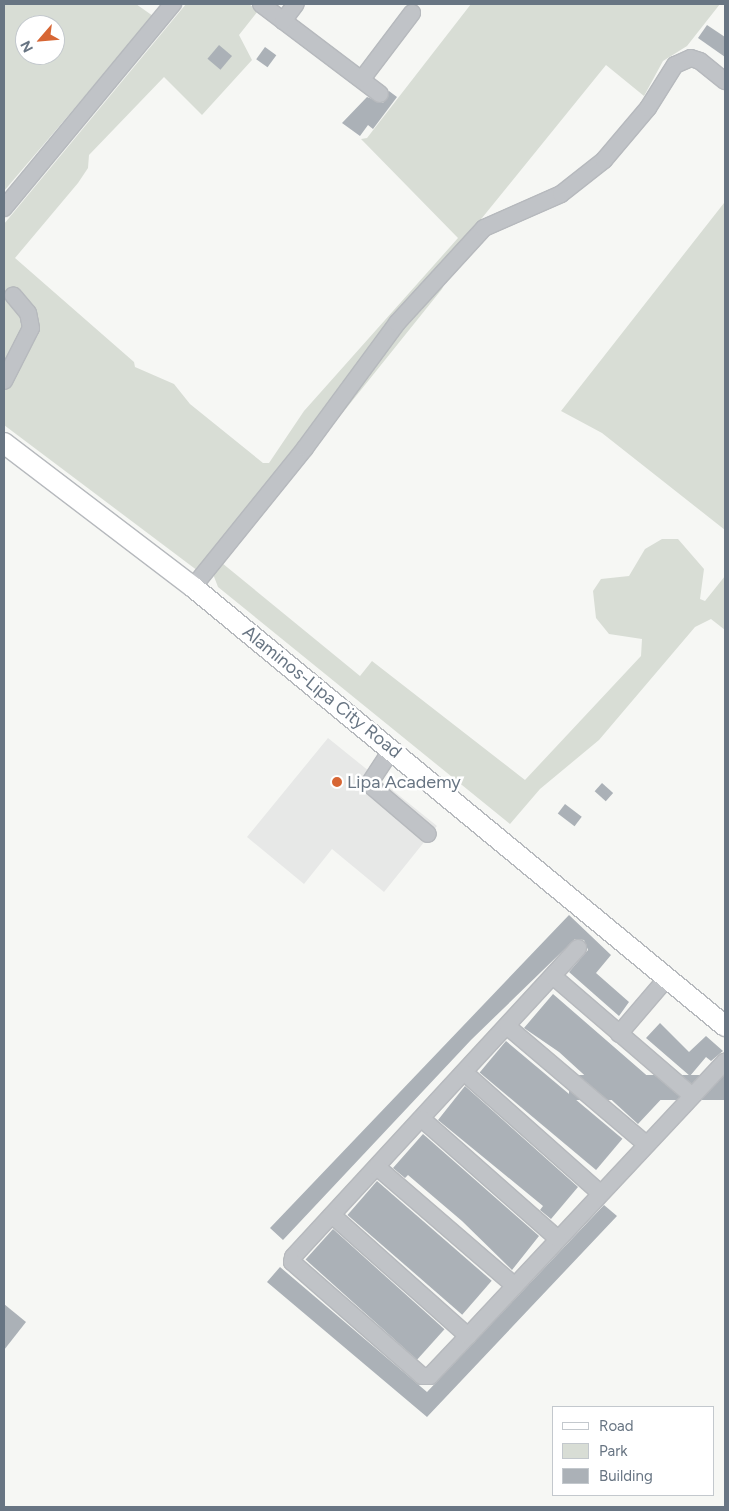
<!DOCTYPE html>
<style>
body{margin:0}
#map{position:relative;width:729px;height:1511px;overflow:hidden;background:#f6f7f4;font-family:Figtree,sans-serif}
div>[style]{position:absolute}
.built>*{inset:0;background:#e7e8e7}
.green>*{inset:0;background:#d8ddd5}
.building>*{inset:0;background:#abb1b7;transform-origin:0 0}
.roads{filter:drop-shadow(1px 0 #b6b9bd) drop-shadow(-1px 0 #b6b9bd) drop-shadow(0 1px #b6b9bd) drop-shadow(0 -1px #b6b9bd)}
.minor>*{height:16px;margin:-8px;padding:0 8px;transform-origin:8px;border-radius:8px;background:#c0c3c7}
.major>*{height:20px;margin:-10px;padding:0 10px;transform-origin:10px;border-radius:10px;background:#fff}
.dots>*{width:14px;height:14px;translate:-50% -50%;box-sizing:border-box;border:2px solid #fff;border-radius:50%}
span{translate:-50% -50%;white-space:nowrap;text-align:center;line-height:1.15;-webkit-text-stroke:5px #fff;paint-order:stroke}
.street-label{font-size:18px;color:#687583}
.poi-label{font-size:18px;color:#687583}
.left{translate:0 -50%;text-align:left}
.frame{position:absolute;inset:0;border:5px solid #687583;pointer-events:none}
.legend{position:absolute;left:552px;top:1406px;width:162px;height:90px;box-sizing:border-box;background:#fff;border:1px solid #c3c8cd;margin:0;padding:6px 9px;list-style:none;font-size:15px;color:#687583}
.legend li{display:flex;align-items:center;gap:10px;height:25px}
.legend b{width:25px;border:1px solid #c3c8cd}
.north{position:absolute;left:15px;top:15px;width:50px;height:50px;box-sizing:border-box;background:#fff;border:1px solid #c3c8cd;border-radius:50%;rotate:243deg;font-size:14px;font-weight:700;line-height:20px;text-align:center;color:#687583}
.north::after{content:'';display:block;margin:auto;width:18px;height:22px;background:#d76634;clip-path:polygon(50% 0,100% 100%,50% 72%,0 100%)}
</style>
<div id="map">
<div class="built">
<i style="clip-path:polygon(328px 738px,437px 826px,384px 892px,332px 849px,304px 884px,247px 837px)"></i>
</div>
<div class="green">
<i style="clip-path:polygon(evenodd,4px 4px,136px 4px,153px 16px,4px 191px,4px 4px,25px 25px,55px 25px,55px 55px,25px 55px,25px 25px)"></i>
<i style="clip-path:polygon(186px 4px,249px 4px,258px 11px,239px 35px,252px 60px,202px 115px,164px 77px,89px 155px,88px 168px,78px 183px,15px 258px,134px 362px,135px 367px,174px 384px,190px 404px,263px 463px,269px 463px,304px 411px,458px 238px,361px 139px,367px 138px,471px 4px,720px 4px,687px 46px,663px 61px,644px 96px,606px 65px,469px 234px,442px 289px,222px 563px,360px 676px,372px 661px,525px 780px,641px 656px,642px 639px,609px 634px,596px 618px,593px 591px,601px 579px,629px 576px,645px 549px,662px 539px,678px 539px,704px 569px,700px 599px,705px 601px,725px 576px,725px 630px,711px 619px,695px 627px,599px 740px,540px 789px,510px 824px,218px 587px,213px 574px,198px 571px,4px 425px,4px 224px)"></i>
<i style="clip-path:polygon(724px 203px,725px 204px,725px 530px,602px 433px,561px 411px)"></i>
</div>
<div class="building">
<i style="clip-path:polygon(707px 25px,725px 37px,725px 57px,698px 38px)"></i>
<i style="left:219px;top:45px;width:17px;height:18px;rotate:40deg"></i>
<i style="left:265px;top:47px;width:14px;height:15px;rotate:36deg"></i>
<i style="clip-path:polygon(389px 91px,397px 97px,373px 129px,368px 125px,360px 136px,342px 123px,367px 97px,383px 103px)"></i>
<i style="left:602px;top:783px;width:15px;height:11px;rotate:42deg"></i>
<i style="left:565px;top:804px;width:21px;height:12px;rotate:37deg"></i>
<i style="clip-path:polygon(569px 915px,611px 955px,596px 973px,629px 1002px,619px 1016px,569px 972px,588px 950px,584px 940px,575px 939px,471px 1040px,283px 1240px,270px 1228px)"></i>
<i style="clip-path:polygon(553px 994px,667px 1093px,638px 1124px,559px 1052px,524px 1028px)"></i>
<i style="clip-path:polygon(660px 1023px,689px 1052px,706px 1036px,723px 1051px,711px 1061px,706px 1057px,690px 1076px,646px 1038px)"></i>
<i style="left:506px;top:1041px;width:152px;height:41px;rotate:40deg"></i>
<i style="left:725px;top:1075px;width:25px;height:156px;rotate:90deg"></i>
<i style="clip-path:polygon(465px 1086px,578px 1187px,551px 1219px,540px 1210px,543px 1206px,438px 1120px)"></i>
<i style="clip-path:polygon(423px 1134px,539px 1236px,512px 1270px,462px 1221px,408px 1175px,405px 1178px,393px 1168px)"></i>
<i style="left:377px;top:1181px;width:152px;height:45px;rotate:41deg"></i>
<i style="clip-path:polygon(604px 1205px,617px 1216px,427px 1417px,267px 1282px,280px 1267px,427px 1392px)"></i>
<i style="left:333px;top:1229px;width:150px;height:41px;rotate:42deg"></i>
<i style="clip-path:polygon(4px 1304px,26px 1322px,4px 1350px)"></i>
</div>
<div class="roads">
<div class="minor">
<i style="left:261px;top:4px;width:149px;rotate:37.1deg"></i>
<i style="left:283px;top:21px;width:21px;rotate:-53deg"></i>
<i style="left:362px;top:79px;width:83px;rotate:-52.9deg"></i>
<i style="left:4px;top:208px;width:265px;rotate:-50.4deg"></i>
<i style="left:4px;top:381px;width:59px;rotate:-63deg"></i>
<i style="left:31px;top:328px;width:15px;rotate:-101deg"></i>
<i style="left:28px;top:313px;width:23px;rotate:-130deg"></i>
<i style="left:193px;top:587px;width:179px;rotate:-51.1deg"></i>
<i style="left:305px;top:448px;width:155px;rotate:-53.6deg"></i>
<i style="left:397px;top:323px;width:129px;rotate:-47.5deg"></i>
<i style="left:484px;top:228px;width:84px;rotate:-23.8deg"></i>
<i style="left:561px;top:194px;width:55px;rotate:-38.3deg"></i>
<i style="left:604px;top:160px;width:68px;rotate:-49.8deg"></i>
<i style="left:648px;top:108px;width:51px;rotate:-57.9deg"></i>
<i style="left:675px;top:65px;width:17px;rotate:-24deg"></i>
<i style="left:691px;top:58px;width:9px;rotate:18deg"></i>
<i style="left:700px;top:61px;width:32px;rotate:39deg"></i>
<i style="left:392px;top:749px;width:42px;rotate:123.3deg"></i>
<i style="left:369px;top:784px;width:77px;rotate:40.3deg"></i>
<i style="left:578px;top:948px;width:420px;rotate:132.7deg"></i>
<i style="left:293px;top:1257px;width:5px;rotate:101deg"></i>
<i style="left:292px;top:1262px;width:173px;rotate:41.2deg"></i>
<i style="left:422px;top:1376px;width:8px"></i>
<i style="left:430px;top:1376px;width:55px;rotate:-46.5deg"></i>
<i style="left:468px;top:1336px;width:376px;rotate:-46.9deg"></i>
<i style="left:554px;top:977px;width:181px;rotate:40.7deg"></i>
<i style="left:508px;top:1027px;width:181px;rotate:40.3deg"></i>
<i style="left:619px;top:1034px;width:74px;rotate:-49.4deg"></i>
<i style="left:465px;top:1073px;width:181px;rotate:41.6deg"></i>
<i style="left:422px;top:1119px;width:181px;rotate:41.4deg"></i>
<i style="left:377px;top:1167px;width:182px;rotate:40.8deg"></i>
<i style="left:332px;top:1215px;width:182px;rotate:41.7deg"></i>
</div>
<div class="major">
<i style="left:4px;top:443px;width:238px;rotate:37.3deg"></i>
<i style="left:193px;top:587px;width:690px;rotate:39.53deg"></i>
</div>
</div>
<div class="dots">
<i style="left:337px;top:782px;background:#d76634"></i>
</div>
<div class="street-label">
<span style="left:322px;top:692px;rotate:39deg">Alaminos-Lipa City Road</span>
</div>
<div class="poi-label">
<span class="left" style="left:347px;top:782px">Lipa Academy</span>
</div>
<div class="frame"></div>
<ul class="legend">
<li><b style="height:6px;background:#fff"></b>Road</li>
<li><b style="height:14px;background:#d8ddd5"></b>Park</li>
<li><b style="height:14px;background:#abb1b7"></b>Building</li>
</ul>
<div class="north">N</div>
</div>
